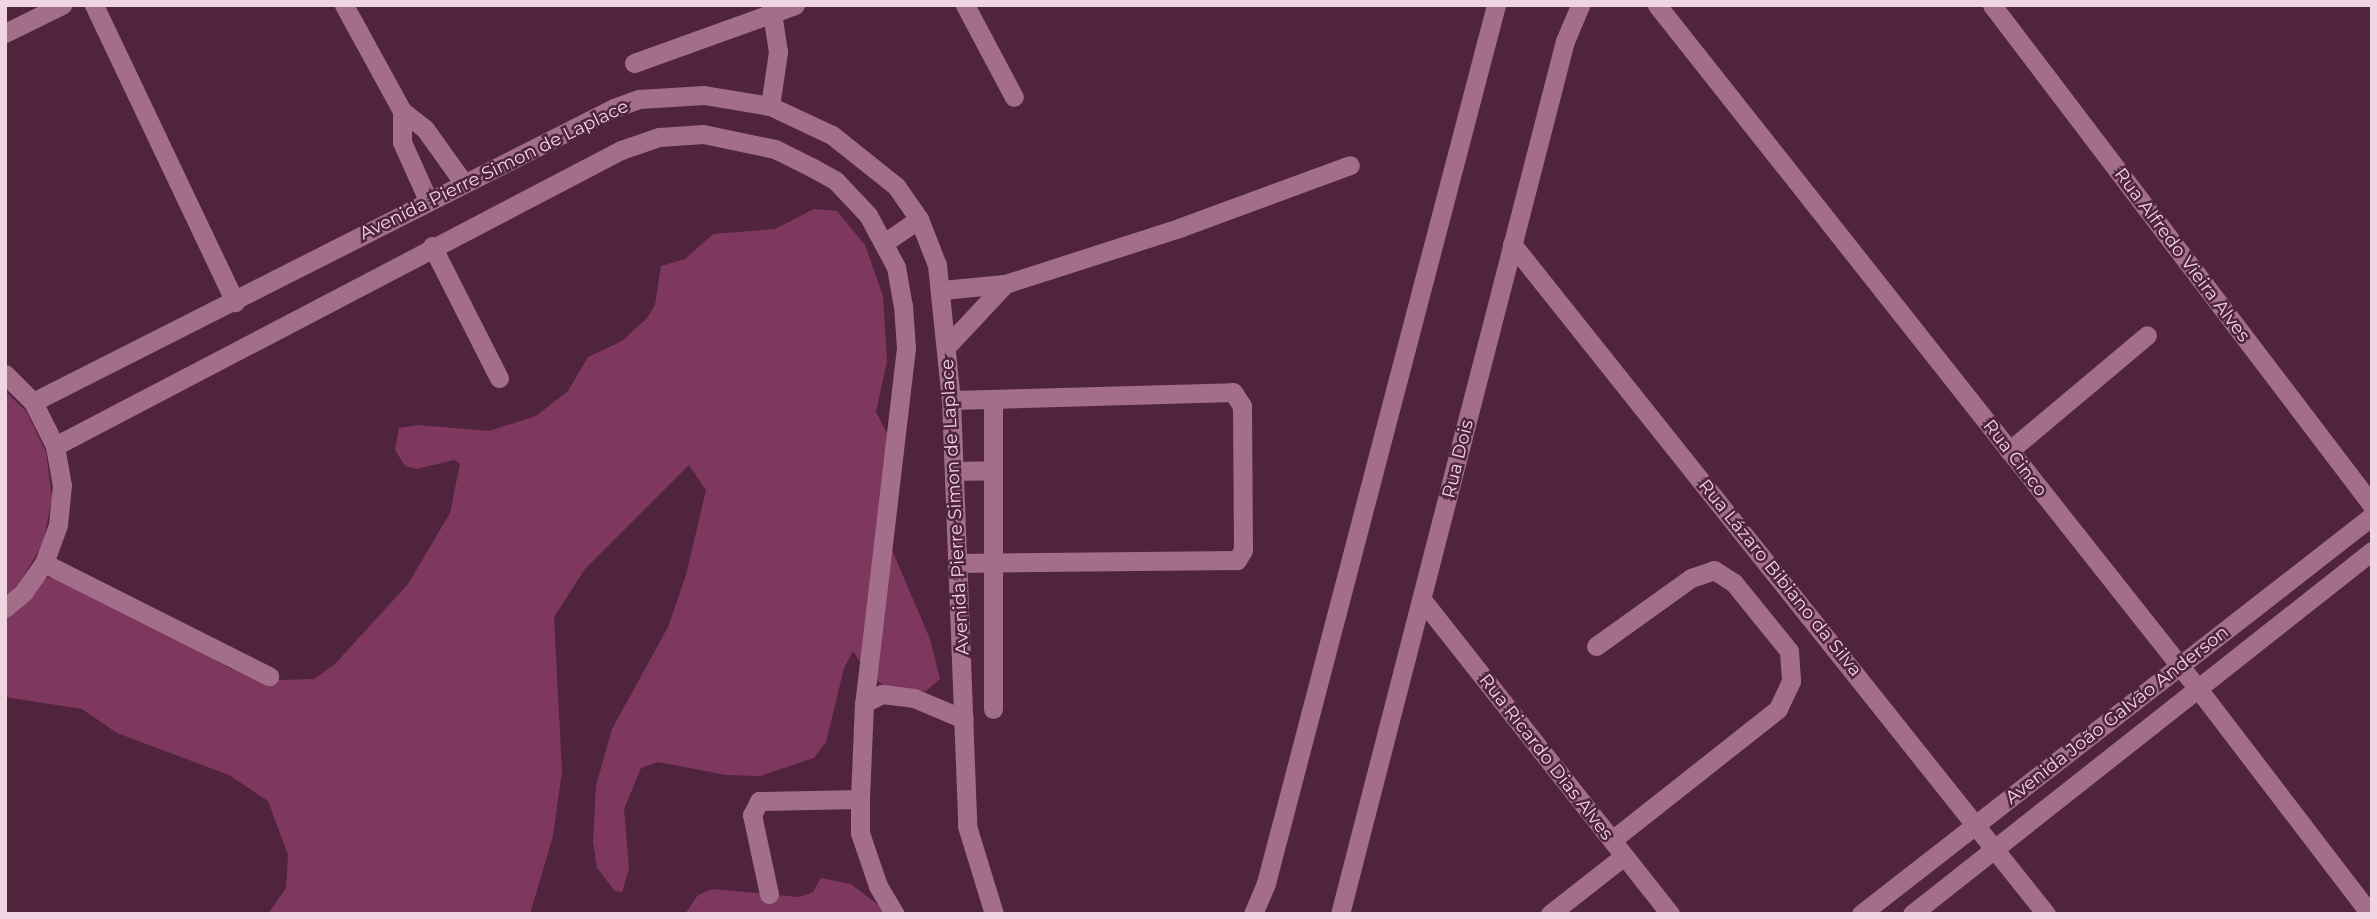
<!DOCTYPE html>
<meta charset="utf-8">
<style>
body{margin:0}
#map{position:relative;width:2377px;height:919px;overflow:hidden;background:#50243d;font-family:Montserrat,sans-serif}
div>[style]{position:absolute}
.green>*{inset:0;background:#7e3860}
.minor>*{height:19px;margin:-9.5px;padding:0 9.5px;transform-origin:9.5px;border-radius:9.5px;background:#a26e89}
span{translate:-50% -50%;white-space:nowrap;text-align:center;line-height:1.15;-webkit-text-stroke:5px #50243d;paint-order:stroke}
.street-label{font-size:18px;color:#f1d4e2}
.frame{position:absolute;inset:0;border:7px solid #f1d4e2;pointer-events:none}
</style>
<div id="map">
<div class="green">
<i style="clip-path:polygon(814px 209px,837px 211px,865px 245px,883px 296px,887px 361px,876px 412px,896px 450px,892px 550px,930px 639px,940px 679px,926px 691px,890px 690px,867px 673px,853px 651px,844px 668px,826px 742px,814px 758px,760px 776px,726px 775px,658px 762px,641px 768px,624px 809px,629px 869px,622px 892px,615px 891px,597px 868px,593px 842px,596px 786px,612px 729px,668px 627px,686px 575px,706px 490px,689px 465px,585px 569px,554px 617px,562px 771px,553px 836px,530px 914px,268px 914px,286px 888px,288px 855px,268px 801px,229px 775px,117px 733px,82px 709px,5px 697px,5px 391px,26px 411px,46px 452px,52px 498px,43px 543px,23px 577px,73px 579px,231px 669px,277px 680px,314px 679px,335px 664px,408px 584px,450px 513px,460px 464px,454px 460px,417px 469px,405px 466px,395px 450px,399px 428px,418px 425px,489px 431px,536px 416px,568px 391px,588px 357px,622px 341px,647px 318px,655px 305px,661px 266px,685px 259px,713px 234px,775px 229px)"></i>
<i style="clip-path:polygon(821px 878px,851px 884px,890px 914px,685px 914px,698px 895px,712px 889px,799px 897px,813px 892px)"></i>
</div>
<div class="minor">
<i style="left:94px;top:5px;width:329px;rotate:64.6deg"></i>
<i style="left:344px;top:5px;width:121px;rotate:61.3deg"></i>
<i style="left:402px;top:111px;width:29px;rotate:38deg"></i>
<i style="left:425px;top:129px;width:65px;rotate:54.4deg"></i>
<i style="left:965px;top:5px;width:104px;rotate:62deg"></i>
<i style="left:1657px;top:5px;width:873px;rotate:51.65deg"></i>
<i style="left:2199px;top:690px;width:282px;rotate:52.6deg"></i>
<i style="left:1992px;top:5px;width:628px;rotate:52.77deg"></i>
<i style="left:5px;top:33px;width:64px;rotate:-26.2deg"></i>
<i style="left:634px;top:63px;width:171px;rotate:-19.8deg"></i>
<i style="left:770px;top:106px;width:55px;rotate:-81.6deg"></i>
<i style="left:778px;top:52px;width:47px;rotate:-98.7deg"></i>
<i style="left:402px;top:111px;width:31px;rotate:90deg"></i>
<i style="left:402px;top:142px;width:64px;rotate:65.9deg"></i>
<i style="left:884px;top:243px;width:42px;rotate:-34.4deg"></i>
<i style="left:1512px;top:244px;width:857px;rotate:51.44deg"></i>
<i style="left:432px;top:246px;width:148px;rotate:63.1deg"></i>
<i style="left:942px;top:290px;width:63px;rotate:-5.4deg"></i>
<i style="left:1005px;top:284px;width:183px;rotate:-17.8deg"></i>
<i style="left:1179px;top:228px;width:182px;rotate:-20.2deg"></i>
<i style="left:947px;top:346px;width:85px;rotate:-46.9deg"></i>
<i style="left:5px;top:374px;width:40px;rotate:45deg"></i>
<i style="left:33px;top:402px;width:49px;rotate:63.4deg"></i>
<i style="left:55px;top:446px;width:40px;rotate:80deg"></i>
<i style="left:62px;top:485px;width:40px;rotate:95.7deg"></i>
<i style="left:58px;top:525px;width:40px;rotate:110.2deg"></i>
<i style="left:44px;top:563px;width:35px;rotate:125deg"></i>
<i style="left:24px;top:592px;width:25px;rotate:140deg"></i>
<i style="left:993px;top:399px;width:310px;rotate:90deg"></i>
<i style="left:951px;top:400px;width:282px;rotate:-1.6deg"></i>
<i style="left:1233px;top:392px;width:17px;rotate:57deg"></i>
<i style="left:1242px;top:406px;width:144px;rotate:89.6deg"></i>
<i style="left:1243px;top:550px;width:12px;rotate:121deg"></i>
<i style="left:1237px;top:560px;width:280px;rotate:179.4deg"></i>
<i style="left:33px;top:402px;width:651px;rotate:-26.84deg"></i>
<i style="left:614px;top:108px;width:27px;rotate:-20deg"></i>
<i style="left:639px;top:99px;width:65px;rotate:-3.5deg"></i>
<i style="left:704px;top:95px;width:67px;rotate:9.5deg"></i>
<i style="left:770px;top:106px;width:68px;rotate:25.1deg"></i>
<i style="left:832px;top:135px;width:82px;rotate:38.6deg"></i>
<i style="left:896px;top:186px;width:40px;rotate:55.1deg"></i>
<i style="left:919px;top:219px;width:49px;rotate:68.6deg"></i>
<i style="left:937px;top:265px;width:136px;rotate:84.1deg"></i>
<i style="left:951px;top:400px;width:426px;rotate:87.8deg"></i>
<i style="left:967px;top:826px;width:92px;rotate:72.9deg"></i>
<i style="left:55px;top:446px;width:639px;rotate:-27.61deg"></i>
<i style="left:621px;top:150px;width:40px;rotate:-18.9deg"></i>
<i style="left:659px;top:137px;width:44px;rotate:-3.9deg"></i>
<i style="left:703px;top:134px;width:74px;rotate:11.8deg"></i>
<i style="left:775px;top:149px;width:42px;rotate:26.6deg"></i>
<i style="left:813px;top:168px;width:26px;rotate:29deg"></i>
<i style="left:836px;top:181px;width:47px;rotate:46.7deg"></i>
<i style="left:868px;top:215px;width:59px;rotate:61.7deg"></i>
<i style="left:896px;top:267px;width:39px;rotate:80deg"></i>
<i style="left:903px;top:305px;width:43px;rotate:86deg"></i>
<i style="left:906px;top:348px;width:357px;rotate:96.7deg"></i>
<i style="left:864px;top:703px;width:96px;rotate:92.4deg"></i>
<i style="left:860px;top:799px;width:34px;rotate:90deg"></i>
<i style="left:860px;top:833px;width:56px;rotate:71.2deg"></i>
<i style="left:878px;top:886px;width:33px;rotate:59deg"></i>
<i style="left:2009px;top:451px;width:180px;rotate:-40deg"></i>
<i style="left:954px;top:471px;width:39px;rotate:-1deg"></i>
<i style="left:44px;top:563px;width:252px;rotate:26.7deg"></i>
<i style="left:1423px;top:601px;width:399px;rotate:51.7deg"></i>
<i style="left:1596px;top:646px;width:117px;rotate:-35.6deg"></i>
<i style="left:1691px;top:578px;width:24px;rotate:-19deg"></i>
<i style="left:1714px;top:570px;width:24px;rotate:33deg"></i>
<i style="left:1734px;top:583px;width:87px;rotate:51deg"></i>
<i style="left:1789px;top:651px;width:30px;rotate:86deg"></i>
<i style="left:1791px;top:681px;width:31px;rotate:115deg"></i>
<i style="left:1778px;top:709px;width:211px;rotate:141.7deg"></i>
<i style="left:864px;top:703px;width:20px;rotate:-27deg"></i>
<i style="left:882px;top:694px;width:32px;rotate:7deg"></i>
<i style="left:914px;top:698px;width:54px;rotate:22.8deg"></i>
<i style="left:769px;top:894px;width:81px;rotate:-102.1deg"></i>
<i style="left:752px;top:815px;width:16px;rotate:-63deg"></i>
<i style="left:759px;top:801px;width:101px;rotate:-1.1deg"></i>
<i style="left:1253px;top:914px;width:34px;rotate:-67deg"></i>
<i style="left:1266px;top:883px;width:908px;rotate:-75.32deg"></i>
<i style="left:1340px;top:914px;width:902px;rotate:-75.55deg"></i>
<i style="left:1565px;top:41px;width:39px;rotate:-67deg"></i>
<i style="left:1550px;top:914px;width:94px;rotate:-38.1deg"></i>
<i style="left:1861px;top:914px;width:648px;rotate:-37.91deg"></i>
<i style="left:1912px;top:914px;width:586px;rotate:-38.28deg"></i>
</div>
<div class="street-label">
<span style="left:494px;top:170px;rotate:-26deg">Avenida Pierre Simon de Laplace</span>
<span style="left:2182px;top:255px;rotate:53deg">Rua Alfredo Vieira Alves</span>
<span style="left:2015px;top:458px;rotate:52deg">Rua Cinco</span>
<span style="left:1458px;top:459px;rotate:-76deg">Rua Dois</span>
<span style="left:955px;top:507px;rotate:-93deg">Avenida Pierre Simon de Laplace</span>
<span style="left:1780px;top:578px;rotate:51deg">Rua Lázaro Bibiano da Silva</span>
<span style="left:2117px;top:715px;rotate:-38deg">Avenida João Galvão Anderson</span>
<span style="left:1546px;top:757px;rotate:52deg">Rua Ricardo Dias Alves</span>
</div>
<div class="frame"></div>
</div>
